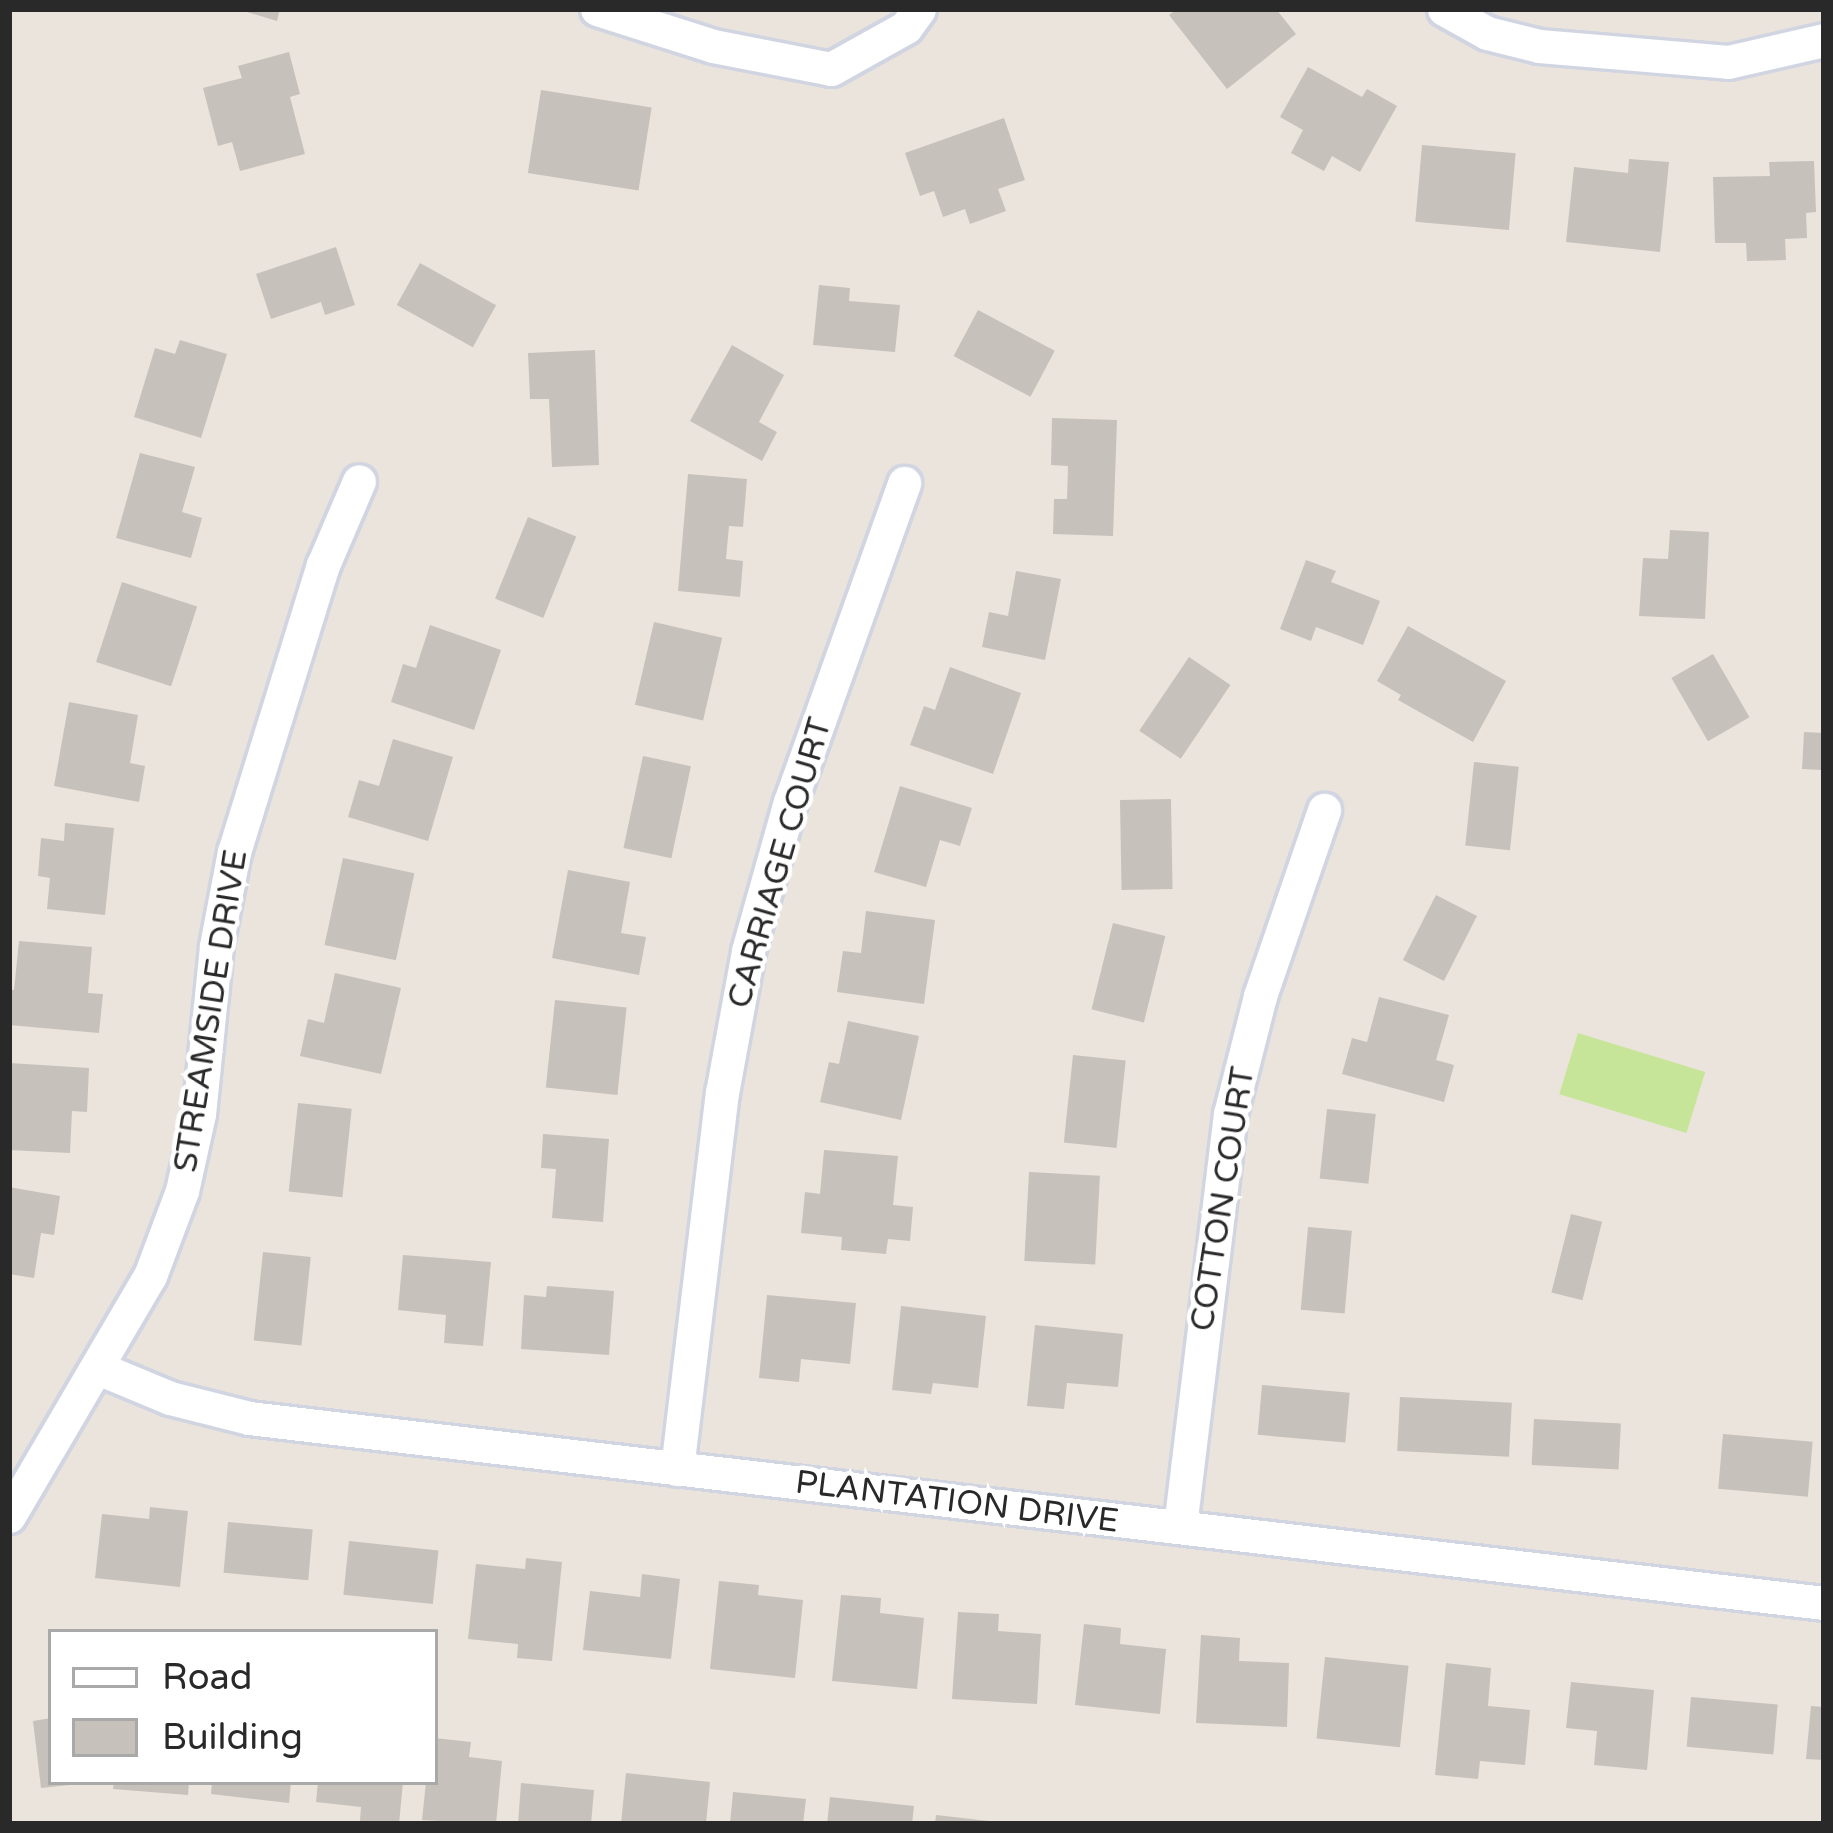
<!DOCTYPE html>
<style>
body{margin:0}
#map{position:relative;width:1833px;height:1833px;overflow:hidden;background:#ebe4dc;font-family:"Varela Round",sans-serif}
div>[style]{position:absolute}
.pitch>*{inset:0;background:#c7e598;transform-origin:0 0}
.building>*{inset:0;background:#c6c1bb;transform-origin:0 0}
.roads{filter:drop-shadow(3px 0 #d1d5e1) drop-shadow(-3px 0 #d1d5e1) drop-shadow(0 3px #d1d5e1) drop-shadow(0 -3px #d1d5e1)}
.street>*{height:33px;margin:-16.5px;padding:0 16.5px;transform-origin:16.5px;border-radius:16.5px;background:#fff}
span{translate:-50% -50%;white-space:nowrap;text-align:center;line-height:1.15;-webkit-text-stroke:9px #fff;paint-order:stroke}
.street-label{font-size:33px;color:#292929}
.frame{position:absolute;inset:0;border:12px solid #292929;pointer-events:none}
.legend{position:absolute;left:48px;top:1629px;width:390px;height:156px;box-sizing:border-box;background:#fff;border:3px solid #a9a9a9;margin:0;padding:15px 21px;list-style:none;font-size:36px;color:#292929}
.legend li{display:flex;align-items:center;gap:24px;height:60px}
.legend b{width:60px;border:3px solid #a9a9a9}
</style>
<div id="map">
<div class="pitch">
<i style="left:1578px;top:1033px;width:133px;height:64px;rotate:17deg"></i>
</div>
<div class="building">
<i style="clip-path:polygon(237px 9px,280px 9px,277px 21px)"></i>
<i style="clip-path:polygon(1177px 9px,1276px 9px,1296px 34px,1227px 89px,1169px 15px)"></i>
<i style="clip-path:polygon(289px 52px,300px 94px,290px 97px,305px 154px,240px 171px,232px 142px,218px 146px,203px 88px,242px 78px,238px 66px)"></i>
<i style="clip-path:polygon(1308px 67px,1362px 97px,1367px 89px,1397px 106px,1360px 172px,1332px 156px,1324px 171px,1291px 153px,1303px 130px,1280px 117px)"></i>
<i style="left:541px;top:90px;width:112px;height:84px;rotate:9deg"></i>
<i style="clip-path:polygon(1004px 118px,1025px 180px,998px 189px,1006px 211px,970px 224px,965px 209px,943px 217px,934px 191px,920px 196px,905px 153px)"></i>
<i style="left:1422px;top:145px;width:94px;height:77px;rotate:5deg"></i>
<i style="clip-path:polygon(1629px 159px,1669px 162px,1660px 252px,1566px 242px,1574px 167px,1628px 173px)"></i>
<i style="clip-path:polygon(1814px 161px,1816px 212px,1806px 213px,1807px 238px,1785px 239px,1786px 260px,1747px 261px,1746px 243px,1715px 243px,1713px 177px,1770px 176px,1769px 162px)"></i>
<i style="clip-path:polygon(336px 247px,355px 305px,325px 315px,321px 302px,271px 319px,256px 274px)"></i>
<i style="left:420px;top:263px;width:87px;height:48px;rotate:29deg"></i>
<i style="clip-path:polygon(819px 285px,850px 288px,849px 301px,900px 305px,895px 352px,813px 345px)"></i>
<i style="left:978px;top:310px;width:87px;height:52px;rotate:28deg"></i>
<i style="clip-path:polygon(180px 340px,227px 354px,201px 438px,134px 417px,155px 348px,175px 354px)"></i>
<i style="clip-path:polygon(732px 345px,784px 375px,759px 422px,777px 432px,762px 461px,690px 421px)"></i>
<i style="clip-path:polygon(595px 350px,599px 465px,552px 467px,549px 399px,530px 399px,528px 353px)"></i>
<i style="clip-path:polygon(1052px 418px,1117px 420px,1113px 536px,1053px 534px,1054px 499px,1067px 499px,1068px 466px,1051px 465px)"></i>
<i style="clip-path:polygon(140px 453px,195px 467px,182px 512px,202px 518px,191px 558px,116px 538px)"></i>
<i style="clip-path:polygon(688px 474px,747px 479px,743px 527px,729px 526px,726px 559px,743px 561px,740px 597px,678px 591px)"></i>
<i style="left:528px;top:517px;width:52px;height:88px;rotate:22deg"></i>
<i style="clip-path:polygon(1670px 530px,1709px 532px,1705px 619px,1639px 616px,1643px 558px,1668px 559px)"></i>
<i style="clip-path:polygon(1306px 560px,1336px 571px,1331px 582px,1380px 601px,1363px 645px,1316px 627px,1311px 641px,1280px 629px)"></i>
<i style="clip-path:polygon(1016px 571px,1061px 579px,1045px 660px,982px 647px,989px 612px,1008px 616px)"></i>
<i style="left:122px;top:582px;width:79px;height:84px;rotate:18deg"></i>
<i style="left:654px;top:622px;width:70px;height:85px;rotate:13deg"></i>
<i style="clip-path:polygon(430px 625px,501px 650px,474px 730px,391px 702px,403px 664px,416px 668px)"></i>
<i style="clip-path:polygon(1408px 626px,1506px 681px,1473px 742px,1398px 700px,1401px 695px,1377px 681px)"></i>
<i style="left:1713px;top:654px;width:73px;height:48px;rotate:60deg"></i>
<i style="left:1189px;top:657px;width:50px;height:89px;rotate:34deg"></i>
<i style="clip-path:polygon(950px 667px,1021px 693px,993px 774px,910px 745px,924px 706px,935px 710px)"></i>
<i style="clip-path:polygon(69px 702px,138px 715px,130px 763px,145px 766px,139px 802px,54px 786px)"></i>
<i style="left:1804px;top:732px;width:20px;height:37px;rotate:3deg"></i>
<i style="clip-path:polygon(393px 739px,453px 757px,428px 841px,348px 817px,359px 780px,379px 786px)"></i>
<i style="left:643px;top:756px;width:49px;height:94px;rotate:12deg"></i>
<i style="left:1474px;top:762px;width:45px;height:84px;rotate:6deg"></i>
<i style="clip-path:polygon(900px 786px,972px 808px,960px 846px,940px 840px,926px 887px,874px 872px)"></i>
<i style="left:1171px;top:799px;width:90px;height:51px;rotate:89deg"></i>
<i style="clip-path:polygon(65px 823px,114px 828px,105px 915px,47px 909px,50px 878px,38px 876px,41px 838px,64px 841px)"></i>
<i style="left:343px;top:858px;width:73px;height:89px;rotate:12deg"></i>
<i style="clip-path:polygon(568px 870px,630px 882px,621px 933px,646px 937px,639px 975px,552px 958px)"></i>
<i style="left:1436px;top:895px;width:46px;height:73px;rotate:27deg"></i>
<i style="clip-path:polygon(866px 911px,935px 920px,924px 1004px,837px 992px,843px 951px,861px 953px)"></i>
<i style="left:1113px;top:923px;width:54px;height:89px;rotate:14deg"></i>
<i style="clip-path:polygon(19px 941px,92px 947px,88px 993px,103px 994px,99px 1033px,9px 1025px,9px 989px,14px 990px)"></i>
<i style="clip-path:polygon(335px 973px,401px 988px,381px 1074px,300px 1056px,308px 1019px,324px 1023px)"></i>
<i style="clip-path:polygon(1379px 997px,1449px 1015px,1436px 1060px,1454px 1065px,1444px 1102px,1342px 1074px,1352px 1038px,1367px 1042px)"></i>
<i style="left:555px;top:1000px;width:72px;height:88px;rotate:6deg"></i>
<i style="clip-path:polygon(848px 1021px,919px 1036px,901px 1120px,820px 1102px,829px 1062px,839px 1064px)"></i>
<i style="left:1073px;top:1055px;width:53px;height:88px;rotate:6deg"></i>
<i style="clip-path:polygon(9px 1063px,89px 1068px,87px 1112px,72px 1111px,70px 1153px,9px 1150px)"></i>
<i style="left:298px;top:1103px;width:54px;height:89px;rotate:6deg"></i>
<i style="left:1327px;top:1109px;width:49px;height:70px;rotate:6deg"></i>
<i style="clip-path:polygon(543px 1134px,609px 1139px,603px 1222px,552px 1218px,556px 1169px,541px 1168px)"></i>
<i style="clip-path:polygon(824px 1150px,898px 1156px,893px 1205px,913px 1207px,910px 1241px,888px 1239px,886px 1254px,841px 1250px,842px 1237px,801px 1233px,805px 1192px,820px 1194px)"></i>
<i style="left:1029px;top:1172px;width:71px;height:89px;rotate:3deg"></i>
<i style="clip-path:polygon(9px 1187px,60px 1196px,54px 1235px,41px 1233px,34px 1278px,9px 1274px)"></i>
<i style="left:1571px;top:1214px;width:32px;height:81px;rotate:14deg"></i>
<i style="left:1308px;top:1227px;width:44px;height:83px;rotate:5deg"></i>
<i style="left:263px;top:1252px;width:48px;height:89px;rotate:6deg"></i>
<i style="clip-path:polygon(403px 1255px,491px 1262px,483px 1346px,444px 1343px,446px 1315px,398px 1310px)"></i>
<i style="clip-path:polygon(547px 1286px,614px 1291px,609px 1355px,521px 1349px,524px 1295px,546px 1297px)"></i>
<i style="clip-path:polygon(767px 1295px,856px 1303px,850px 1364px,801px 1359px,799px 1382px,759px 1378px)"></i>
<i style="clip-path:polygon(901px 1306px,986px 1316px,978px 1388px,933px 1383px,931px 1394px,892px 1390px)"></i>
<i style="clip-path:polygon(1035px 1325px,1123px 1334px,1118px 1387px,1067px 1383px,1064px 1409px,1027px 1406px)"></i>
<i style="left:1262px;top:1385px;width:88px;height:50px;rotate:5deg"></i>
<i style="left:1400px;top:1397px;width:112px;height:54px;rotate:3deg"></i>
<i style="left:1534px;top:1419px;width:87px;height:46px;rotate:3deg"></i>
<i style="left:1723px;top:1434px;width:90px;height:55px;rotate:5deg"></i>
<i style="clip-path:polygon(150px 1507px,188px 1511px,180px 1587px,95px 1578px,102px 1514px,149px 1519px)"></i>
<i style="left:228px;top:1522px;width:85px;height:51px;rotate:5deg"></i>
<i style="left:349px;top:1541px;width:90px;height:54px;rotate:6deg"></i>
<i style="clip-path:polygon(526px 1558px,562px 1562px,552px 1661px,517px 1658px,518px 1644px,468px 1639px,476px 1564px,525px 1569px)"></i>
<i style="clip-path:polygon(642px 1574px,680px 1579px,671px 1659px,583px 1650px,590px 1591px,640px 1597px)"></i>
<i style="clip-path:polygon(719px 1581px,759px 1585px,758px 1595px,803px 1600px,795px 1678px,710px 1669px)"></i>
<i style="clip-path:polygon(841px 1595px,881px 1598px,880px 1613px,924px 1618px,917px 1689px,832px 1681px)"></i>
<i style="clip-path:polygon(958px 1612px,999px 1614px,998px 1631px,1041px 1634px,1037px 1704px,952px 1699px)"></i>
<i style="clip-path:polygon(1084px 1624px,1121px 1628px,1120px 1644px,1166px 1649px,1160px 1714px,1075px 1705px)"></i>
<i style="clip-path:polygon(1201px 1635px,1240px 1638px,1239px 1661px,1289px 1663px,1287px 1727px,1196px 1723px)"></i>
<i style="left:1325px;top:1657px;width:84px;height:82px;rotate:6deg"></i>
<i style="clip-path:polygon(1446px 1663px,1491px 1668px,1488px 1706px,1530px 1710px,1525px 1765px,1480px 1761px,1478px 1779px,1435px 1775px)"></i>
<i style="clip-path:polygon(1571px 1682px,1654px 1690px,1647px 1770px,1594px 1765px,1597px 1731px,1566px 1728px)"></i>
<i style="left:1691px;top:1697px;width:87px;height:50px;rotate:5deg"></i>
<i style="clip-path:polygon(1811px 1706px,1824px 1707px,1824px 1760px,1806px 1759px)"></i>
<i style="clip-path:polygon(51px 1718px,51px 1782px,69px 1785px,41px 1788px,33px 1721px)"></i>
<i style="clip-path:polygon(435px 1738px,471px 1742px,469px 1757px,502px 1761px,496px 1824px,422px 1820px,426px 1782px,435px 1782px)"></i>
<i style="clip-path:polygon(626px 1773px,710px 1782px,706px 1824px,621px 1824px)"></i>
<i style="clip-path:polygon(114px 1782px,189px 1782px,188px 1795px,113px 1789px)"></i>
<i style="clip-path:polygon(212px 1782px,291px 1782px,289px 1803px,211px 1794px)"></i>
<i style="clip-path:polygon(318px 1782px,403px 1782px,399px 1824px,360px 1821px,361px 1807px,316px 1802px)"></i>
<i style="clip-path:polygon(521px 1783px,594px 1790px,591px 1824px,518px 1824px)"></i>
<i style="clip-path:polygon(733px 1792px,806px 1799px,803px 1824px,730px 1824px)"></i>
<i style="clip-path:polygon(830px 1797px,914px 1806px,912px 1824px,827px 1824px)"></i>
<i style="clip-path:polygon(936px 1815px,989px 1821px,989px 1824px,935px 1824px)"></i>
</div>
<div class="roads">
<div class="street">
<i style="left:597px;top:9px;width:122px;rotate:17.7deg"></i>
<i style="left:713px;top:46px;width:120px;rotate:11deg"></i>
<i style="left:831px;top:69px;width:86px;rotate:-29.2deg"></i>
<i style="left:906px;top:27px;width:22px;rotate:-54deg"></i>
<i style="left:1444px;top:9px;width:49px;rotate:29.2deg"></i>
<i style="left:1487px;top:33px;width:54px;rotate:14deg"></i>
<i style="left:1539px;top:46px;width:190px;rotate:4.8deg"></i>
<i style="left:1728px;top:62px;width:98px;rotate:-12.9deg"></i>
<i style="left:98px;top:1368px;width:78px;rotate:22.6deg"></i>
<i style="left:170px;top:1398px;width:81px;rotate:14.2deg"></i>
<i style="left:249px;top:1418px;width:1586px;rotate:6.7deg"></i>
<i style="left:677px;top:1469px;width:379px;rotate:-83.2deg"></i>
<i style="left:722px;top:1093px;width:144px;rotate:-79.6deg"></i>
<i style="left:748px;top:951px;width:155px;rotate:-74.3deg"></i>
<i style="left:790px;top:802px;width:339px;rotate:-70.3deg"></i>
<i style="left:9px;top:1516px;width:278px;rotate:-59.6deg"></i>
<i style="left:150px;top:1276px;width:91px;rotate:-69.4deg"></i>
<i style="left:182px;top:1191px;width:79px;rotate:-77.6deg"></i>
<i style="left:199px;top:1114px;width:169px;rotate:-84.2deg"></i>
<i style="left:216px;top:946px;width:96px;rotate:-79.2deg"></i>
<i style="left:234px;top:852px;width:300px;rotate:-72.8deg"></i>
<i style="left:323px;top:565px;width:91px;rotate:-66.8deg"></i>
<i style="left:1180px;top:1527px;width:416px;rotate:-83.1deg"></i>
<i style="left:1230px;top:1114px;width:122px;rotate:-75.7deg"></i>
<i style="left:1260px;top:996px;width:197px;rotate:-71deg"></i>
</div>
</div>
<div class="street-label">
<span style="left:780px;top:863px;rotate:-74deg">CARRIAGE COURT</span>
<span style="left:211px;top:1011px;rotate:-81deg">STREAMSIDE DRIVE</span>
<span style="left:1223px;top:1199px;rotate:-81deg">COTTON COURT</span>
<span style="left:957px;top:1502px;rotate:7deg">PLANTATION DRIVE</span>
</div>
<div class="frame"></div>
<ul class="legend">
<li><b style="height:15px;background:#fff"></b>Road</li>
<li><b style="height:33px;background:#c6c1bb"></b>Building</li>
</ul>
</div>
